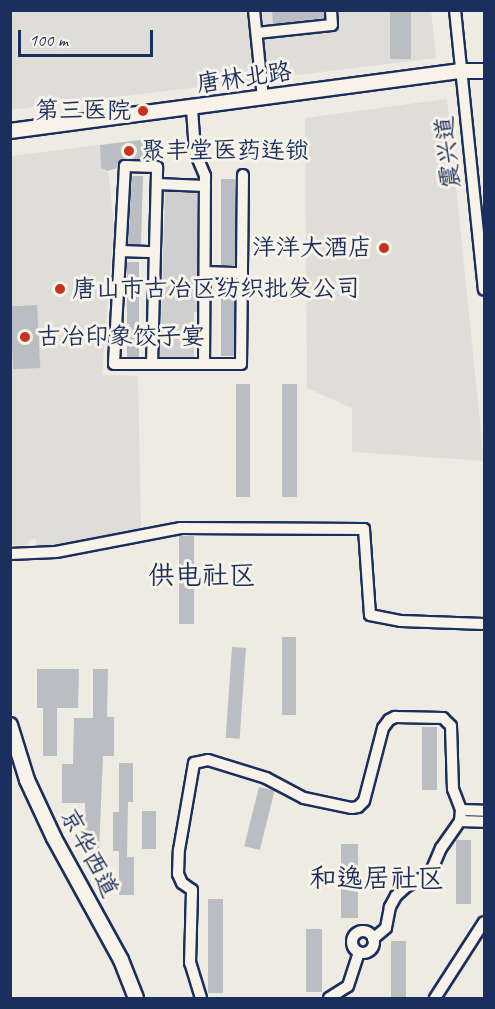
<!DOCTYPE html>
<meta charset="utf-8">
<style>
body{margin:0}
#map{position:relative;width:495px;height:1009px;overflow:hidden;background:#eeebe2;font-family:Caveat,"LXGW WenKai TC",sans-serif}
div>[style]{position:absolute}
.built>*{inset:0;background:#deddd8}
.green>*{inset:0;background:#cfcfcf}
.building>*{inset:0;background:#babdc2;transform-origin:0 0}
.roads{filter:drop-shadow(2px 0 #1b2f5e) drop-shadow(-2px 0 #1b2f5e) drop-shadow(0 2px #1b2f5e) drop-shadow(0 -2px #1b2f5e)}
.minor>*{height:10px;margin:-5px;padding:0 5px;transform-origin:5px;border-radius:5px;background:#f7f3e8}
.minor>.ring{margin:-5px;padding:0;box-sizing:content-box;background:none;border:10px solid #f7f3e8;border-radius:50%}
.major>*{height:14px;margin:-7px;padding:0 7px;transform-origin:7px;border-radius:7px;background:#f7f3e8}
.dots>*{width:16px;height:16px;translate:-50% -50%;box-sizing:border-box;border:3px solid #f7f3e8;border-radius:50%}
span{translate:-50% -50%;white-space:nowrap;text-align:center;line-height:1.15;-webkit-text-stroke:6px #f7f3e8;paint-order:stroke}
.street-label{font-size:24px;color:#1b2f5e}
.poi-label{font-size:24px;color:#1b2f5e}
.right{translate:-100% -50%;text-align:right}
.left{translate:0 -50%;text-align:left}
.quarter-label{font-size:27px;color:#1b2f5e}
.frame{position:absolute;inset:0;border:12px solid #1b2f5e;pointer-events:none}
.scale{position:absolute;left:18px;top:30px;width:135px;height:27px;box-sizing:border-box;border:3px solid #1b2f5e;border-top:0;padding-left:8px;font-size:18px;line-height:21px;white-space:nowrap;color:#1b2f5e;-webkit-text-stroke:4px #f7f3e8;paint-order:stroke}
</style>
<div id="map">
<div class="built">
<i style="clip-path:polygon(10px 11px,431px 11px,436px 58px,11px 110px)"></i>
<i style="clip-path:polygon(447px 99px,484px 461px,352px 452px,352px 408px,307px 388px,305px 118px)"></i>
<i style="clip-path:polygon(100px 145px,101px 167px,108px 171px,114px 225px,102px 375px,138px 376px,141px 529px,37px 550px,36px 539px,29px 540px,28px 545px,11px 545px,10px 156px)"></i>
</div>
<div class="green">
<i style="clip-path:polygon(168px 189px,202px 191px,202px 312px,194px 312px,194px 358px,191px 360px,162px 360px,160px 357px,165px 192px)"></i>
</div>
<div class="building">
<i style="clip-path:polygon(272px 10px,324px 10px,324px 18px,273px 24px)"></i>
<i style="left:390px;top:10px;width:21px;height:49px"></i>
<i style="clip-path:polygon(156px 138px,158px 156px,148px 159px,125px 159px,119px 162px,117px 168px,108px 171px,101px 168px,100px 145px)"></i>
<i style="clip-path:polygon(132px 176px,143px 176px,141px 244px,128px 244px)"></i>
<i style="left:221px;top:179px;width:14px;height:86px"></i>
<i style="left:127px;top:262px;width:12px;height:95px"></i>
<i style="left:221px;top:280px;width:13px;height:76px"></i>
<i style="left:37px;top:305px;width:63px;height:27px;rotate:87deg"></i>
<i style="left:236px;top:384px;width:14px;height:113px"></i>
<i style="left:282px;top:384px;width:15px;height:113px"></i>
<i style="left:179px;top:536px;width:15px;height:88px"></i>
<i style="left:282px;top:637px;width:14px;height:78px"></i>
<i style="left:232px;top:647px;width:14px;height:91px;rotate:4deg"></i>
<i style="clip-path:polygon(37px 669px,79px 669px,78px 708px,57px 708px,57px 756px,43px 756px,43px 708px,37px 708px)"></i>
<i style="clip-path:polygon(93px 669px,108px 669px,107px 717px,114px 717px,114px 756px,103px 756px,99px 851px,85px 851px,85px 803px,62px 803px,62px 764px,73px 764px,74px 718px,93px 718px)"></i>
<i style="left:422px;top:727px;width:15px;height:63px"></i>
<i style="clip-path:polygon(119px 763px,133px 763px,133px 802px,128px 802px,127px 857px,134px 857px,134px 895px,119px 895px,119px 851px,113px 851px,113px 812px,119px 812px)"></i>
<i style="left:259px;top:787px;width:16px;height:61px;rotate:14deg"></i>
<i style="left:142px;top:811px;width:14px;height:38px"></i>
<i style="left:456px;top:840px;width:15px;height:64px"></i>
<i style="left:341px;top:844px;width:17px;height:74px"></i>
<i style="left:208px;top:899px;width:15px;height:94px"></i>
<i style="left:306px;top:929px;width:16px;height:63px"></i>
<i style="left:391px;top:941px;width:15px;height:58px"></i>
</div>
<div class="roads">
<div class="minor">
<i style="left:254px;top:10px;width:88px;rotate:84.2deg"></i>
<i style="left:455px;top:10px;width:281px;rotate:84.1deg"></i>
<i style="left:257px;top:33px;width:75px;rotate:-6.1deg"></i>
<i style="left:332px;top:25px;width:15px;rotate:-94deg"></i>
<i style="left:192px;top:109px;width:43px;rotate:86deg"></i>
<i style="left:195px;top:152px;width:26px;rotate:67deg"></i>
<i style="left:205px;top:176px;width:188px;rotate:90.3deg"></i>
<i style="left:157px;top:184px;width:48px;rotate:2.4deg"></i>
<i style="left:120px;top:251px;width:35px;rotate:2deg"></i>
<i style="left:205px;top:272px;width:37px;rotate:2deg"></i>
<i style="left:152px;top:364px;width:197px;rotate:-88.5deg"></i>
<i style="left:157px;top:167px;width:32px;rotate:-178deg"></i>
<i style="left:125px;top:166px;width:198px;rotate:93.2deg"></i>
<i style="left:114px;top:364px;width:127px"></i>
<i style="left:241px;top:364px;width:189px;rotate:-89.4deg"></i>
<i style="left:10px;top:554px;width:46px;rotate:-2.5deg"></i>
<i style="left:56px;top:552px;width:127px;rotate:-10.9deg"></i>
<i style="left:181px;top:528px;width:183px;rotate:0.3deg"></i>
<i style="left:364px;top:529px;width:86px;rotate:86deg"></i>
<i style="left:370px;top:615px;width:32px;rotate:11deg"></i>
<i style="left:401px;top:621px;width:83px;rotate:2.1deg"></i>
<i style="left:461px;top:810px;width:23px;rotate:2deg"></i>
<i style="left:460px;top:821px;width:24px;rotate:2deg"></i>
<i class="ring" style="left:352px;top:931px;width:12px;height:12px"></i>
<i style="left:201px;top:998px;width:37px;rotate:-107deg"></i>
<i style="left:190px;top:963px;width:73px;rotate:-88.4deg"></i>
<i style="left:192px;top:890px;width:12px;rotate:-145deg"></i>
<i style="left:182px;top:883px;width:10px;rotate:-114deg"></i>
<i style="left:178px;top:874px;width:24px;rotate:-88deg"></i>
<i style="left:179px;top:850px;width:88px;rotate:-80.2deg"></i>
<i style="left:194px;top:763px;width:14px;rotate:-12deg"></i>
<i style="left:208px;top:760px;width:61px;rotate:17.2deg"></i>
<i style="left:266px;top:778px;width:43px;rotate:27.8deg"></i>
<i style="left:304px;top:798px;width:49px;rotate:11.8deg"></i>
<i style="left:352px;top:808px;width:6px;rotate:-9deg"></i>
<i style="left:358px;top:807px;width:8px;rotate:-45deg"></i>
<i style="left:364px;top:801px;width:75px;rotate:-75.4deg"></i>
<i style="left:383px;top:728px;width:10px;rotate:-53deg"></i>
<i style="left:389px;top:720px;width:7px;rotate:-27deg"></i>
<i style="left:395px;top:717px;width:48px;rotate:1.2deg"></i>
<i style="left:443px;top:718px;width:11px;rotate:45deg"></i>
<i style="left:451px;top:726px;width:63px;rotate:88.2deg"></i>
<i style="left:453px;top:789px;width:22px;rotate:69deg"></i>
<i style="left:461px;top:810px;width:11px;rotate:95deg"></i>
<i style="left:460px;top:821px;width:33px;rotate:125deg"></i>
<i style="left:441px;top:848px;width:28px;rotate:113deg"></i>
<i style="left:430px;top:874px;width:26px;rotate:152deg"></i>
<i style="left:407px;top:886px;width:15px;rotate:138deg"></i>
<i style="left:396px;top:896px;width:13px;rotate:119deg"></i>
<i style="left:390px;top:907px;width:21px;rotate:101deg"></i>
<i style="left:386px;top:928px;width:17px;rotate:140deg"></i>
<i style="left:329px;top:998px;width:22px;rotate:-32deg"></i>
<i style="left:348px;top:986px;width:35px;rotate:-72deg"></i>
<i style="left:435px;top:998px;width:90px;rotate:-57.2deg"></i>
</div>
<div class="major">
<i style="left:10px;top:131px;width:455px;rotate:-7.6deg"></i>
<i style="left:461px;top:71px;width:23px"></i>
<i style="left:10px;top:725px;width:58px;rotate:72.8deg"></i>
<i style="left:27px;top:780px;width:64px;rotate:65deg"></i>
<i style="left:54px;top:838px;width:139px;rotate:61.2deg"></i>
<i style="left:121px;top:960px;width:41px;rotate:68.5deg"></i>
</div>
</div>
<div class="dots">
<i style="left:143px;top:111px;background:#c8321e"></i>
<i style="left:129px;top:151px;background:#c8321e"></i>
<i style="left:384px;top:248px;background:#c8321e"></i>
<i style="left:60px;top:289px;background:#c8321e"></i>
<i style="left:25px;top:337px;background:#c8321e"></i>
</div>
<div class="street-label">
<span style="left:244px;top:78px;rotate:-8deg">唐林北路</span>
<span style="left:448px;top:152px;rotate:-96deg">震兴道</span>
<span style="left:89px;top:853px;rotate:62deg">京华西道</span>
</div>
<div class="poi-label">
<span class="right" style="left:131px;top:111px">第三医院</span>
<span class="left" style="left:141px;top:151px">聚丰堂医药连锁</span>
<span class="right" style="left:372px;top:248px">洋洋大酒店</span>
<span class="left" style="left:72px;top:289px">唐山市古冶区纺织批发公司</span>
<span class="left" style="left:37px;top:337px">古冶印象饺子宴</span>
</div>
<div class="quarter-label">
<span style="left:202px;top:576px">供电社区</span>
<span style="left:377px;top:879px">和逸居社区</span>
</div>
<div class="frame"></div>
<div class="scale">100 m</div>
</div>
